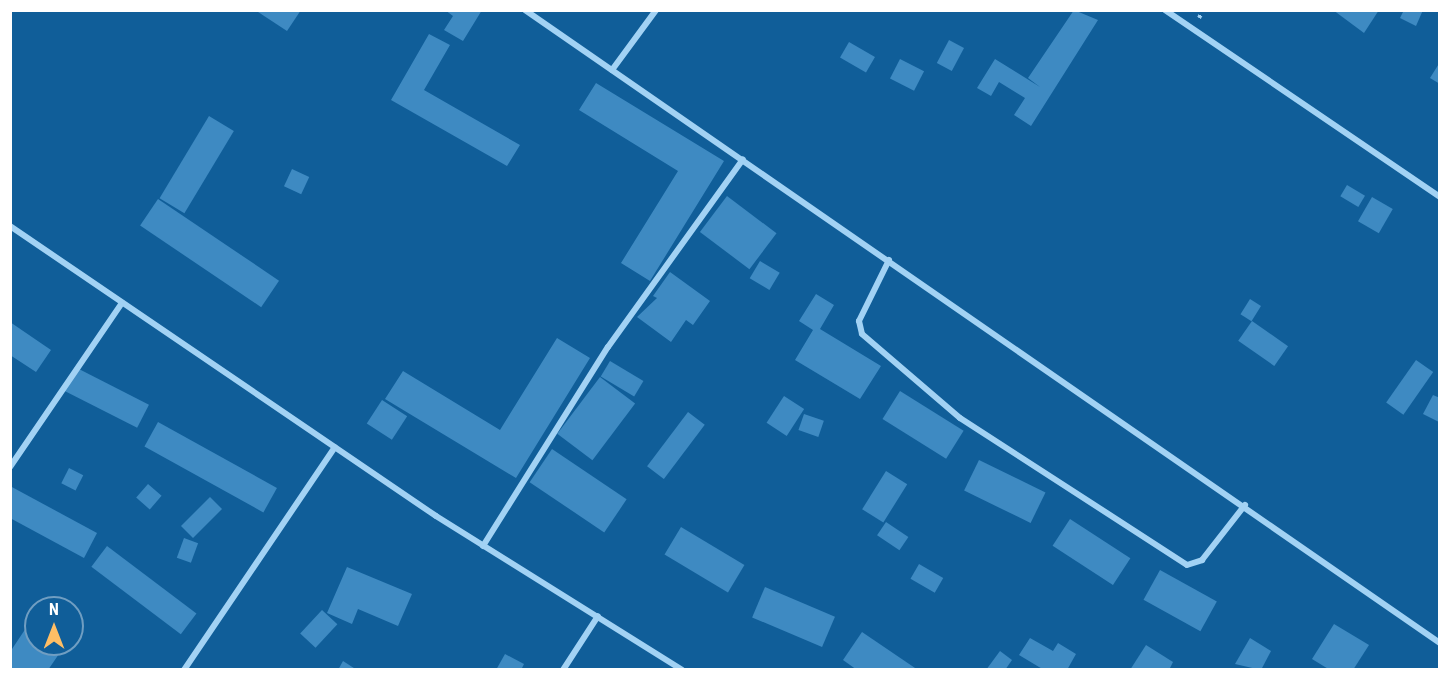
<!DOCTYPE html>
<style>
body{margin:0}
#map{position:relative;width:1450px;height:680px;overflow:hidden;background:#105e99;font-family:"Roboto Condensed",sans-serif}
div>[style]{position:absolute}
.building>*{inset:0;background:#3e8ac2;transform-origin:0 0}
.path>*{height:4px;margin-top:-2px;transform-origin:0;background:repeating-linear-gradient(90deg,#a2d2f4 0 3px,transparent 0 7.5px)}
.minor>*{height:6px;margin:-3px;padding:0 3px;transform-origin:3px;border-radius:3px;background:#a2d2f4}
span{translate:-50% -50%;white-space:nowrap;text-align:center;line-height:1.15;-webkit-text-stroke:4.5px #105e99;paint-order:stroke}
.frame{position:absolute;inset:0;border:12px solid #fff;pointer-events:none}
.north{position:absolute;left:24px;top:596px;width:60px;height:60px;box-sizing:border-box;background:#105e99;border:2px solid #709ec2;border-radius:50%;rotate:0deg;font-size:16px;font-weight:700;line-height:24px;text-align:center;color:#fff}
.north::after{content:'';display:block;margin:auto;width:21px;height:27px;background:#ffbe65;clip-path:polygon(50% 0,100% 100%,50% 72%,0 100%)}
</style>
<div id="map">
<div class="building">
<i style="clip-path:polygon(255px 10px,301px 10px,287px 31px)"></i>
<i style="clip-path:polygon(445px 10px,482px 10px,463px 41px,444px 30px,453px 16px)"></i>
<i style="clip-path:polygon(1074px 10px,1098px 20px,1031px 126px,1014px 115px,1025px 98px,999px 82px,991px 96px,977px 88px,995px 59px,1040px 87px,1028px 78px)"></i>
<i style="clip-path:polygon(1333px 10px,1379px 10px,1364px 33px)"></i>
<i style="clip-path:polygon(1404px 10px,1423px 10px,1416px 26px,1400px 18px)"></i>
<i style="clip-path:polygon(429px 34px,450px 45px,424px 90px,520px 145px,507px 166px,391px 100px)"></i>
<i style="left:949px;top:40px;width:17px;height:26px;rotate:28deg"></i>
<i style="left:849px;top:42px;width:30px;height:18px;rotate:30deg"></i>
<i style="left:900px;top:59px;width:27px;height:22px;rotate:27deg"></i>
<i style="clip-path:polygon(1440px 62px,1440px 84px,1430px 78px)"></i>
<i style="clip-path:polygon(596px 83px,724px 161px,650px 281px,621px 263px,678px 171px,579px 110px)"></i>
<i style="left:209px;top:116px;width:29px;height:96px;rotate:31deg"></i>
<i style="left:292px;top:169px;width:19px;height:19px;rotate:25deg"></i>
<i style="left:1347px;top:185px;width:21px;height:13px;rotate:31deg"></i>
<i style="left:727px;top:196px;width:62px;height:45px;rotate:37deg"></i>
<i style="left:1372px;top:197px;width:24px;height:28px;rotate:30deg"></i>
<i style="left:158px;top:199px;width:146px;height:32px;rotate:34deg"></i>
<i style="left:760px;top:261px;width:23px;height:20px;rotate:31deg"></i>
<i style="clip-path:polygon(670px 272px,710px 301px,693px 325px,686px 320px,671px 342px,637px 317px,657px 298px,653px 296px)"></i>
<i style="clip-path:polygon(816px 294px,834px 305px,820px 329px,881px 366px,860px 399px,795px 360px,813px 330px,799px 321px)"></i>
<i style="left:1250px;top:299px;width:13px;height:18px;rotate:32deg"></i>
<i style="left:1252px;top:321px;width:44px;height:24px;rotate:35deg"></i>
<i style="clip-path:polygon(10px 322px,51px 350px,36px 372px,10px 355px)"></i>
<i style="clip-path:polygon(557px 338px,590px 358px,516px 478px,385px 399px,403px 371px,500px 430px)"></i>
<i style="left:1416px;top:360px;width:21px;height:52px;rotate:35deg"></i>
<i style="left:610px;top:361px;width:39px;height:18px;rotate:31deg"></i>
<i style="left:75px;top:367px;width:83px;height:26px;rotate:27deg"></i>
<i style="left:600px;top:377px;width:44px;height:71px;rotate:37deg"></i>
<i style="left:900px;top:391px;width:75px;height:33px;rotate:32deg"></i>
<i style="clip-path:polygon(1433px 395px,1440px 398px,1439px 422px,1423px 414px)"></i>
<i style="left:784px;top:396px;width:24px;height:32px;rotate:33deg"></i>
<i style="left:382px;top:400px;width:30px;height:28px;rotate:33deg"></i>
<i style="left:688px;top:412px;width:21px;height:68px;rotate:37deg"></i>
<i style="left:804px;top:414px;width:21px;height:17px;rotate:19deg"></i>
<i style="left:158px;top:422px;width:136px;height:28px;rotate:29deg"></i>
<i style="left:552px;top:449px;width:90px;height:40px;rotate:34deg"></i>
<i style="left:979px;top:460px;width:74px;height:34px;rotate:26deg"></i>
<i style="left:69px;top:468px;width:16px;height:17px;rotate:27deg"></i>
<i style="left:886px;top:471px;width:25px;height:45px;rotate:32deg"></i>
<i style="left:148px;top:484px;width:18px;height:18px;rotate:41deg"></i>
<i style="clip-path:polygon(10px 486px,97px 533px,84px 558px,10px 518px)"></i>
<i style="left:210px;top:497px;width:17px;height:41px;rotate:45deg"></i>
<i style="left:1070px;top:519px;width:72px;height:32px;rotate:33deg"></i>
<i style="left:886px;top:522px;width:27px;height:16px;rotate:34deg"></i>
<i style="left:681px;top:527px;width:74px;height:32px;rotate:31deg"></i>
<i style="left:184px;top:538px;width:15px;height:21px;rotate:20deg"></i>
<i style="left:107px;top:546px;width:112px;height:26px;rotate:37deg"></i>
<i style="left:919px;top:564px;width:28px;height:17px;rotate:30deg"></i>
<i style="clip-path:polygon(347px 567px,412px 594px,398px 626px,358px 609px,352px 624px,327px 613px)"></i>
<i style="left:1160px;top:570px;width:65px;height:34px;rotate:29deg"></i>
<i style="left:765px;top:587px;width:76px;height:33px;rotate:23deg"></i>
<i style="left:322px;top:610px;width:21px;height:32px;rotate:43deg"></i>
<i style="clip-path:polygon(1334px 624px,1369px 645px,1353px 670px,1330px 670px,1312px 659px)"></i>
<i style="clip-path:polygon(26px 628px,36px 634px,36px 644px,61px 651px,48px 670px,10px 670px,10px 652px)"></i>
<i style="clip-path:polygon(862px 632px,918px 670px,857px 670px,843px 660px)"></i>
<i style="clip-path:polygon(1030px 638px,1053px 651px,1058px 643px,1076px 654px,1067px 670px,1044px 670px,1019px 655px)"></i>
<i style="clip-path:polygon(1250px 638px,1271px 651px,1261px 670px,1235px 664px)"></i>
<i style="clip-path:polygon(1146px 645px,1173px 662px,1169px 670px,1130px 670px)"></i>
<i style="clip-path:polygon(1000px 651px,1012px 660px,1005px 670px,986px 670px)"></i>
<i style="clip-path:polygon(505px 654px,524px 664px,521px 670px,496px 670px)"></i>
<i style="clip-path:polygon(343px 661px,357px 670px,338px 670px)"></i>
</div>
<div class="path">
<i style="left:1199px;top:18px;width:9px;rotate:-63deg"></i>
</div>
<div class="minor">
<i style="left:525px;top:10px;width:1113px;rotate:34.68deg"></i>
<i style="left:1165px;top:10px;width:333px;rotate:34.2deg"></i>
<i style="left:612px;top:70px;width:74px;rotate:-53.7deg"></i>
<i style="left:10px;top:226px;width:515px;rotate:34.25deg"></i>
<i style="left:436px;top:516px;width:290px;rotate:32deg"></i>
<i style="left:889px;top:260px;width:68px;rotate:116.2deg"></i>
<i style="left:859px;top:321px;width:13px;rotate:77deg"></i>
<i style="left:862px;top:334px;width:129px;rotate:40.6deg"></i>
<i style="left:960px;top:418px;width:270px;rotate:32.9deg"></i>
<i style="left:1187px;top:565px;width:16px;rotate:-18deg"></i>
<i style="left:1202px;top:560px;width:70px;rotate:-52deg"></i>
<i style="left:10px;top:467px;width:199px;rotate:-55.7deg"></i>
<i style="left:483px;top:546px;width:235px;rotate:-57.9deg"></i>
<i style="left:608px;top:347px;width:231px;rotate:-54.3deg"></i>
<i style="left:184px;top:670px;width:269px;rotate:-55.9deg"></i>
<i style="left:563px;top:670px;width:64px;rotate:-57.1deg"></i>
</div>
<div class="frame"></div>
<div class="north">N</div>
</div>
